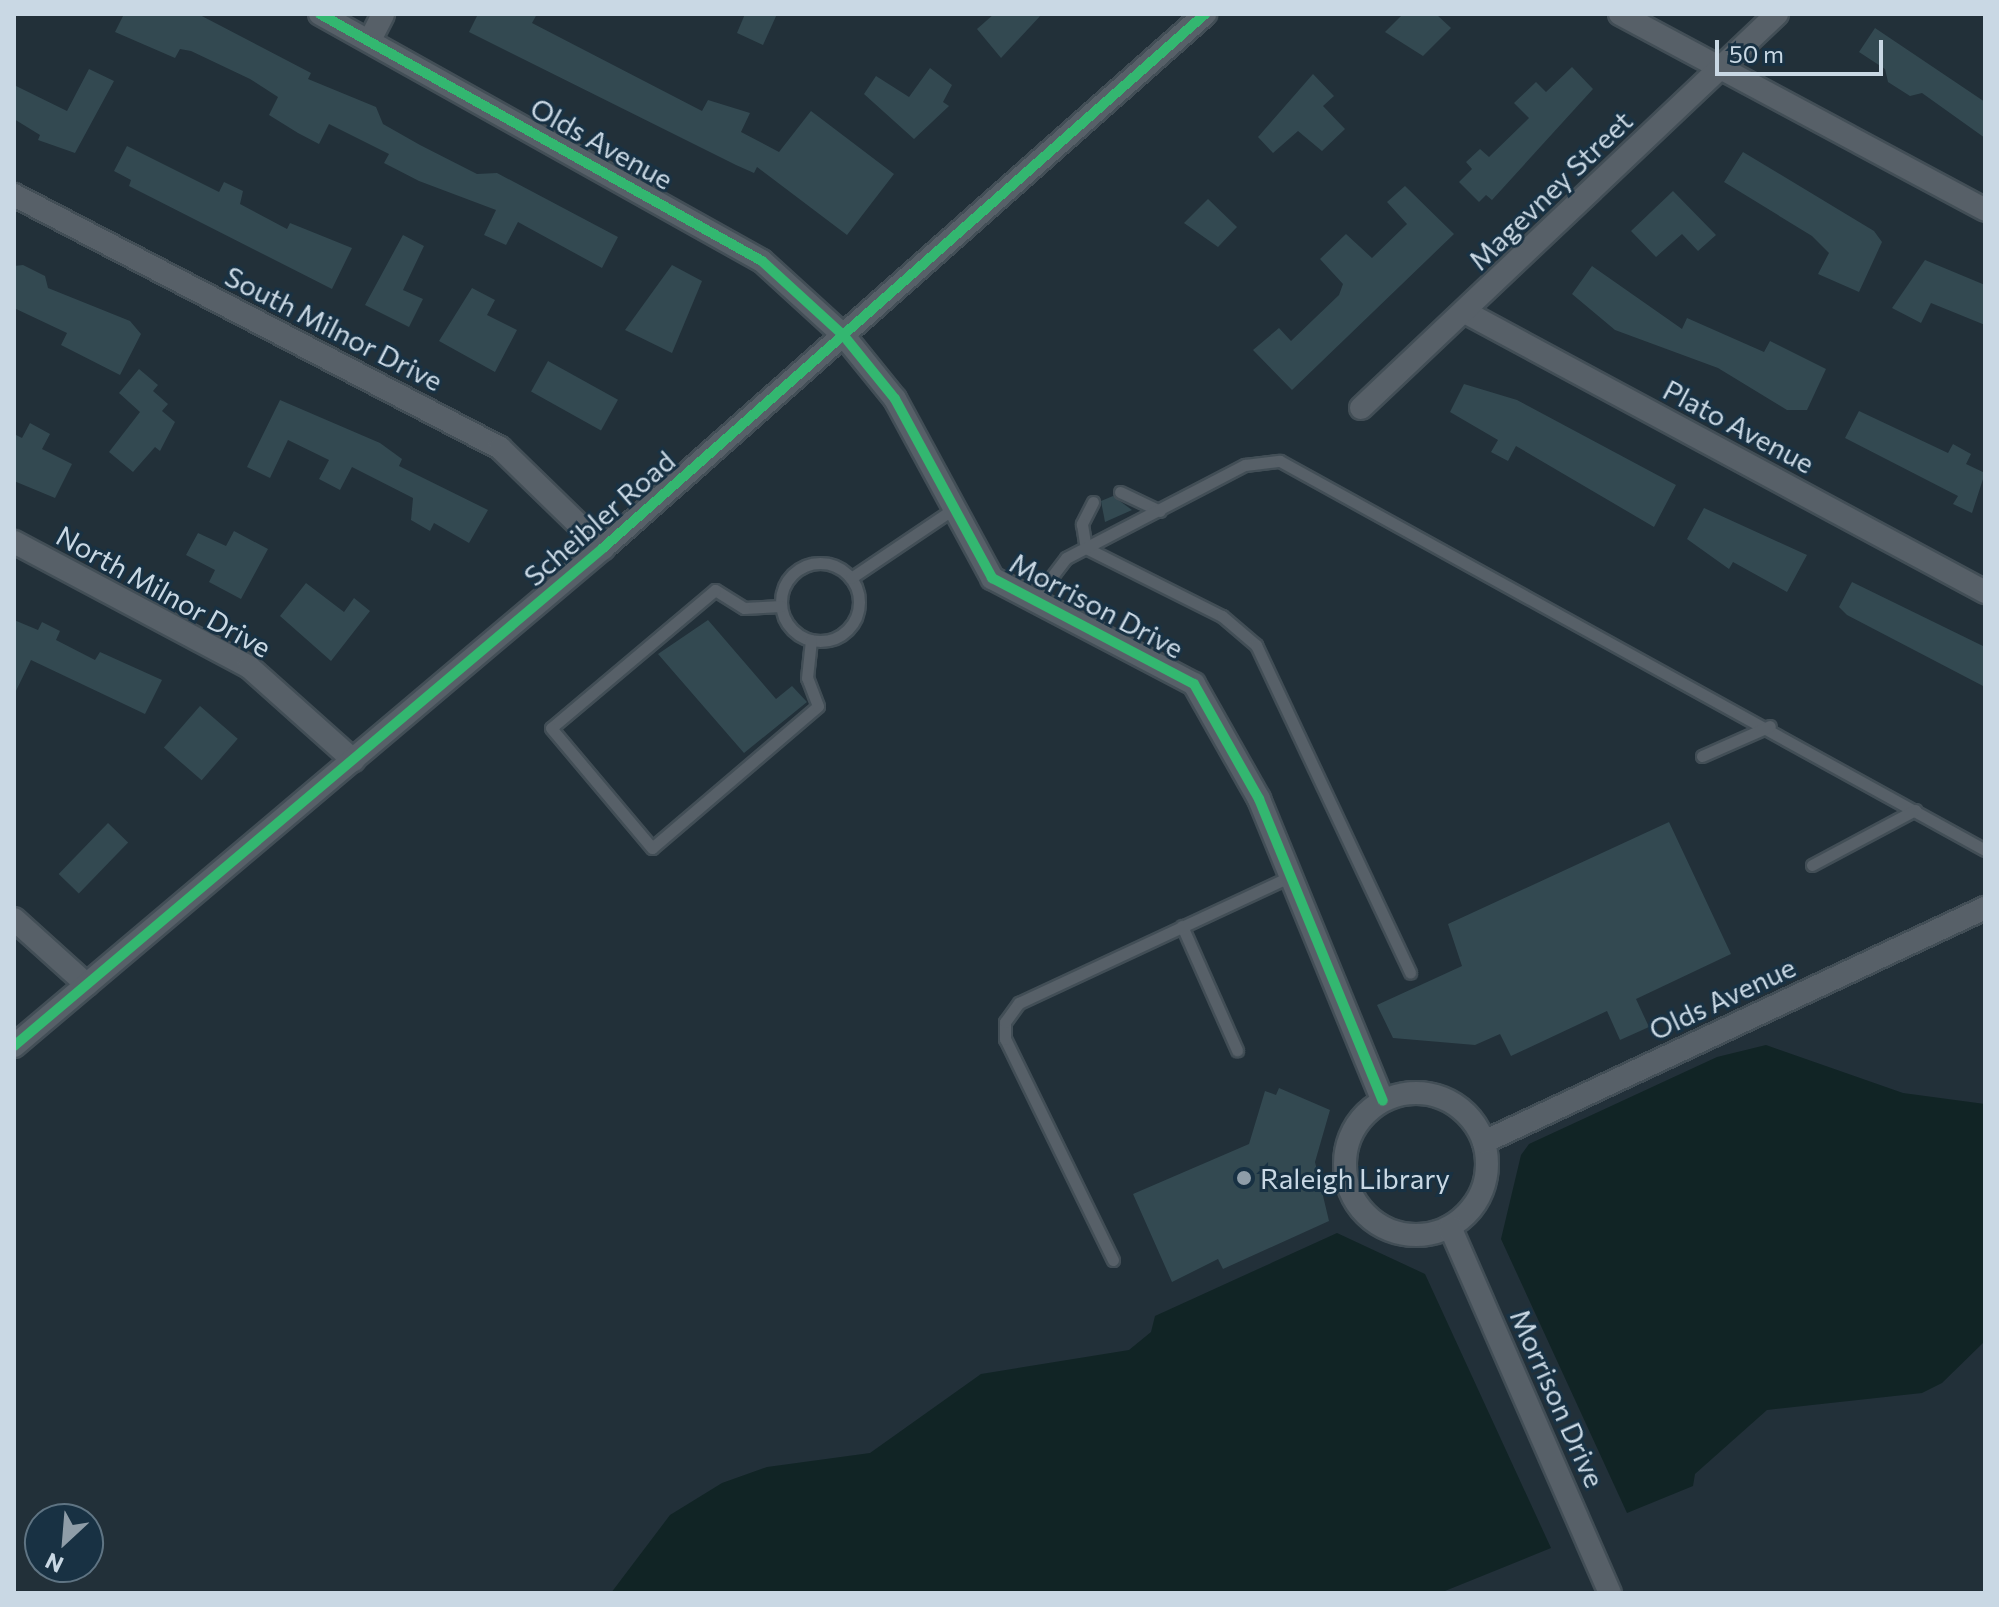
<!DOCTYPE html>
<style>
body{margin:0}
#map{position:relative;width:1999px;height:1607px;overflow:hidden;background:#223039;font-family:Commissioner,sans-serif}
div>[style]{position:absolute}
.water>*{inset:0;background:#112425}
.building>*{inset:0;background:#334951;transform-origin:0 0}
.roads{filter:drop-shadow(2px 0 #424e56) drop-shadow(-2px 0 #424e56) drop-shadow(0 2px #424e56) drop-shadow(0 -2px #424e56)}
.service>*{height:11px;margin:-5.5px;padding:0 5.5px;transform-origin:5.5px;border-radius:5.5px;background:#576068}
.service>.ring{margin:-5.5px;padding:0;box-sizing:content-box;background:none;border:11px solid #576068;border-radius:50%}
.minor>*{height:22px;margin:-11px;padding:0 11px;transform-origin:11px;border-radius:11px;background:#576068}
.minor>.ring{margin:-11px;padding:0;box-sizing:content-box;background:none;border:22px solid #576068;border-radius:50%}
.cycleway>*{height:10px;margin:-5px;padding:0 5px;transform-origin:5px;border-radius:5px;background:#33b770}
.dots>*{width:22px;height:22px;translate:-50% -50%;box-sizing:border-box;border:4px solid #183143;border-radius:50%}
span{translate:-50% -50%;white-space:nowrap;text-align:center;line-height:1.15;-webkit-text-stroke:6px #183143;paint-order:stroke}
.street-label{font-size:28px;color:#c9d8e4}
.poi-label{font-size:28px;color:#c9d8e4}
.left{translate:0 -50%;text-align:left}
.frame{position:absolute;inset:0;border:16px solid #c9d8e4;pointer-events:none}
.north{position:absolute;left:24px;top:1503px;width:80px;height:80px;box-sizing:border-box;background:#183143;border:2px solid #5f7483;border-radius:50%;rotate:206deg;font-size:22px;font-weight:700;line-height:32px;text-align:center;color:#c9d8e4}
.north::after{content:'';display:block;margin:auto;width:28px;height:36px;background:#8f9da8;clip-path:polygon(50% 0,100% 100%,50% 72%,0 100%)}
.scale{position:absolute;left:1715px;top:40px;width:168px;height:36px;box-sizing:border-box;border:4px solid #c9d8e4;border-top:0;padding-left:10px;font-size:24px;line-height:28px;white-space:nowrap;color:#c9d8e4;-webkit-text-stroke:6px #183143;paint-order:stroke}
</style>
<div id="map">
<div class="water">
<i style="clip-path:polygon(1766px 1045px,1903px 1093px,1985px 1104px,1985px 1341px,1942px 1383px,1922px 1393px,1767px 1410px,1695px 1474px,1693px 1486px,1627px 1513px,1501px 1239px,1521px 1155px,1529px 1144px,1717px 1057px)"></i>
<i style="clip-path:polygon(1337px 1233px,1425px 1274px,1551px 1548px,1440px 1593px,611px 1593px,670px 1515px,722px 1483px,767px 1467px,870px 1453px,981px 1374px,1129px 1350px,1151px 1332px,1155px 1316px)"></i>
</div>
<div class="building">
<i style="clip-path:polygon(124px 14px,198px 14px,311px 73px,308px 79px,376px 107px,383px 124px,420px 145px,477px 174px,497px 173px,618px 237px,602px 268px,518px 222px,506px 245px,484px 235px,496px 210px,419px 181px,384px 163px,389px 154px,329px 124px,319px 144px,298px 133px,269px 115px,278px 97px,250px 79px,191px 51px,180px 49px,175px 58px,115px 32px)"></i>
<i style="clip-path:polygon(478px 14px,537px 14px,532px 23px,702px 111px,708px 100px,750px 113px,741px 132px,779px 152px,811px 111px,894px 174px,847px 235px,757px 167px,754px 173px,736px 165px,469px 32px)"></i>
<i style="clip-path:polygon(745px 14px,777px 14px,763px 45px,737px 33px)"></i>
<i style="clip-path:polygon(994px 14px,1042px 14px,1001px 58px,977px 29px)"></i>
<i style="clip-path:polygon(1403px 14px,1436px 14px,1451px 28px,1423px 56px,1385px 32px)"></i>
<i style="clip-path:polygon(1875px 28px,1985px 102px,1985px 138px,1922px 93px,1910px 96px,1888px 82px,1885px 69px,1859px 52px)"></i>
<i style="clip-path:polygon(1572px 67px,1593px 89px,1492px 200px,1486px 195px,1479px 202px,1459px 182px,1472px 169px,1466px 162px,1480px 149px,1489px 157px,1529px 118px,1514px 103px,1536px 82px,1546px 92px)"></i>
<i style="clip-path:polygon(930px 68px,952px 85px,943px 102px,949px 106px,914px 139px,864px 94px,876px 76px,909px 97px)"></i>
<i style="clip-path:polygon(89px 69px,114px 81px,75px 153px,38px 140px,40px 135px,14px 119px,14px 85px,67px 111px)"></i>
<i style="clip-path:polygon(1313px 74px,1334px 96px,1323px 106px,1345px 129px,1322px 151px,1298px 131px,1273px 153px,1258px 137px)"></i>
<i style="clip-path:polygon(127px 146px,219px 192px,224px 182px,243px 191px,240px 204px,287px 229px,290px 223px,352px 248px,332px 289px,129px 186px,131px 180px,114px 171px)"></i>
<i style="clip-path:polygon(1743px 152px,1874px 231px,1882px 242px,1859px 292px,1818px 274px,1829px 253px,1812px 236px,1724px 182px)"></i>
<i style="clip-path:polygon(1405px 186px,1454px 234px,1292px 390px,1253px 350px,1279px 328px,1291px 341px,1339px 295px,1343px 284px,1320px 259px,1346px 234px,1372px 258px,1407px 224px,1387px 202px)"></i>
<i style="clip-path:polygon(1673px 191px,1716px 235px,1698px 251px,1682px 234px,1656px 257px,1631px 231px)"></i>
<i style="clip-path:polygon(1208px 199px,1237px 227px,1218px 247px,1184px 223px)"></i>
<i style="clip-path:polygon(403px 235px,424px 246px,403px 290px,423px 299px,409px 327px,365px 305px)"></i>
<i style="clip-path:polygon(1925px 260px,1985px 285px,1985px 325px,1931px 303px,1921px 323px,1892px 308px)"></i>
<i style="clip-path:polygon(23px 265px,45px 276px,48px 288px,130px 321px,141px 334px,120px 375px,61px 345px,67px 333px,14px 308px,14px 266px)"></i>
<i style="clip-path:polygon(672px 265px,702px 281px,672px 353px,625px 330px)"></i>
<i style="clip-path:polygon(1592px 266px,1682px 329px,1687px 318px,1764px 352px,1770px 341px,1826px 369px,1807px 410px,1787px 410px,1718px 368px,1615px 330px,1572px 294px)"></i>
<i style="clip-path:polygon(472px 288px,495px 300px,487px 315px,517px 330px,495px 372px,439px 341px)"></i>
<i style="left:548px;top:361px;width:80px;height:35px;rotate:29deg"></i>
<i style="clip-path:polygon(139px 369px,158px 385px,153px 391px,168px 404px,162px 411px,175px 422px,160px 451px,155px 447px,133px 472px,109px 452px,140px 412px,119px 393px)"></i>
<i style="clip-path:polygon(1464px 384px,1517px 400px,1676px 485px,1654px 527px,1516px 446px,1508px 461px,1491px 452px,1498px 440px,1450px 412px)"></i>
<i style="clip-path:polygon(280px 400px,380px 443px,402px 459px,399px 466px,488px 510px,469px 543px,434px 523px,430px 531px,411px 520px,413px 498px,352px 467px,340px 490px,319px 479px,329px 460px,288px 440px,270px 478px,247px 467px)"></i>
<i style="clip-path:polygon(1859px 411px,1948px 453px,1953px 444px,1971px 454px,1966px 464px,1985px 473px,1972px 513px,1953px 504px,1958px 496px,1845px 438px)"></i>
<i style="clip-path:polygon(30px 423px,50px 434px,42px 449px,72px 464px,55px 498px,14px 481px,14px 434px,22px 438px)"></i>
<i style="clip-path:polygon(1113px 496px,1132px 510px,1105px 522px,1101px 501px)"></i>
<i style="clip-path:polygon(1704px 508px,1807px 555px,1787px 592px,1733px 562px,1729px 569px,1687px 539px)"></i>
<i style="clip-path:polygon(234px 531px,268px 549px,241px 599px,209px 582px,215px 570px,186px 555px,198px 533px,226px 546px)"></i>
<i style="clip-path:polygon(1852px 582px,1985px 647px,1985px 687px,1847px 615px,1839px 607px)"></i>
<i style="clip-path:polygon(306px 583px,344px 612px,354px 598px,370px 611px,331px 661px,280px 616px)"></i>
<i style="clip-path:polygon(14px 620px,38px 630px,42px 622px,60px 631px,56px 640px,95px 660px,100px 652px,162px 680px,145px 714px,31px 660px,14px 695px)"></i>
<i style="clip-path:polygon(708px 620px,776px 699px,792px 686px,807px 702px,744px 753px,658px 654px)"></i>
<i style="left:200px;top:706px;width:50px;height:55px;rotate:41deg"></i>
<i style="clip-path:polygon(1669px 822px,1731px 954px,1636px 999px,1649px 1027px,1620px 1040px,1607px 1011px,1511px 1056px,1500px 1034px,1475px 1045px,1393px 1038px,1377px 1005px,1462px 966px,1448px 924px)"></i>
<i style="left:108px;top:823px;width:28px;height:71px;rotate:44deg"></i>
<i style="clip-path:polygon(1279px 1088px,1330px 1110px,1315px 1162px,1329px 1221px,1223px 1269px,1218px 1259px,1172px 1282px,1133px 1194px,1249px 1144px,1265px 1091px,1276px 1095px)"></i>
</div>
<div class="roads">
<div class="service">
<i style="left:1120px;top:492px;width:44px;rotate:25.4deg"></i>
<i style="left:1093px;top:502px;width:25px;rotate:117deg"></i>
<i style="left:1082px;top:524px;width:24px;rotate:81deg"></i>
<i style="left:1086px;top:548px;width:152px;rotate:26.6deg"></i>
<i style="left:1222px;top:616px;width:45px;rotate:40.5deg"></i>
<i style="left:1256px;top:645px;width:362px;rotate:64.8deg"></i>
<i class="ring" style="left:781px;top:563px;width:67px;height:67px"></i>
<i style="left:851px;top:578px;width:122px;rotate:-34deg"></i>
<i style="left:1034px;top:600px;width:53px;rotate:-52.7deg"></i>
<i style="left:1066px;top:558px;width:202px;rotate:-27.5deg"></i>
<i style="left:1245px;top:465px;width:35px;rotate:-7deg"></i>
<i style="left:1280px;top:461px;width:805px;rotate:28.89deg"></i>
<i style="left:781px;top:606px;width:37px;rotate:177deg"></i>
<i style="left:744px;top:608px;width:34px;rotate:-148deg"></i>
<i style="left:715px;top:590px;width:214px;rotate:139.9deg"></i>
<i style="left:551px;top:728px;width:157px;rotate:49.9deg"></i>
<i style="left:652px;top:848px;width:218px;rotate:-40.5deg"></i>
<i style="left:818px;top:706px;width:30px;rotate:-111deg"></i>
<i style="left:807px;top:678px;width:38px;rotate:-84deg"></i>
<i style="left:1702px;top:756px;width:74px;rotate:-23.8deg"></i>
<i style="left:1812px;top:865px;width:117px;rotate:-28.1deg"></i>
<i style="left:1182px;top:926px;width:136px;rotate:66.1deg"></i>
<i style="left:1113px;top:1260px;width:246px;rotate:-116deg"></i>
<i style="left:1005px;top:1039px;width:17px;rotate:-90deg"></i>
<i style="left:1005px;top:1022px;width:24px;rotate:-54deg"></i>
<i style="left:1019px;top:1003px;width:300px;rotate:-25deg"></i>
</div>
<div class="minor">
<i style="left:320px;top:14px;width:506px;rotate:29.2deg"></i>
<i style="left:762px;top:261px;width:111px;rotate:42.4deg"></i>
<i style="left:844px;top:336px;width:81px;rotate:51deg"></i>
<i style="left:895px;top:399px;width:204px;rotate:61.5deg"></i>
<i style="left:992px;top:578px;width:228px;rotate:27.7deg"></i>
<i style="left:1194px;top:684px;width:132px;rotate:60.5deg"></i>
<i style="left:1259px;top:799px;width:326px;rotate:67.7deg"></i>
<i style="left:1620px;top:14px;width:414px;rotate:28.2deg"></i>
<i style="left:370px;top:40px;width:29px;rotate:-63deg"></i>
<i style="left:14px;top:195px;width:548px;rotate:27.5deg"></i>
<i style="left:500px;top:448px;width:144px;rotate:44.2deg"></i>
<i style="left:1465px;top:312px;width:591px;rotate:28.3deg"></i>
<i style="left:1361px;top:408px;width:573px;rotate:-43.44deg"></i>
<i style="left:14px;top:542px;width:266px;rotate:28deg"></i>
<i style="left:249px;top:667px;width:140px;rotate:41.8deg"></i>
<i style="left:14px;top:919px;width:98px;rotate:42.1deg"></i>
<i style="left:14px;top:1046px;width:771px;rotate:-40.21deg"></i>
<i style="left:603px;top:548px;width:805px;rotate:-41.57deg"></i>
<i class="ring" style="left:1345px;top:1093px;width:120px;height:120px"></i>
<i style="left:1484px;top:1142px;width:553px;rotate:-25.04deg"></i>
<i style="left:1450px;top:1227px;width:399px;rotate:66.4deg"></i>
</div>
</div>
<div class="cycleway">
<i style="left:320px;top:14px;width:506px;rotate:29.2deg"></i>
<i style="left:762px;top:261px;width:111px;rotate:42.4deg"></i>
<i style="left:844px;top:336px;width:81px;rotate:51deg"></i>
<i style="left:895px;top:399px;width:204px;rotate:61.5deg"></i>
<i style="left:992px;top:578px;width:228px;rotate:27.7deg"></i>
<i style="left:1194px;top:684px;width:132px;rotate:60.5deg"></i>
<i style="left:1259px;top:799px;width:326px;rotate:67.7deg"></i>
<i style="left:14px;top:1046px;width:771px;rotate:-40.21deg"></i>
<i style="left:603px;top:548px;width:805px;rotate:-41.57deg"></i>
</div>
<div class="dots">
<i style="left:1244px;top:1178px;background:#8f9da8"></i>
</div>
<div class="street-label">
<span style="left:602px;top:143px;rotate:29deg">Olds Avenue</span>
<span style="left:1550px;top:190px;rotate:-44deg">Magevney Street</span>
<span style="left:334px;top:328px;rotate:27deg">South Milnor Drive</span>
<span style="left:1739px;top:426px;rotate:28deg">Plato Avenue</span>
<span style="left:599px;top:518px;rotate:-41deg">Scheibler Road</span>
<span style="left:164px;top:591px;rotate:29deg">North Milnor Drive</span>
<span style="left:1097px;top:605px;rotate:28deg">Morrison Drive</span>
<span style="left:1722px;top:998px;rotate:-25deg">Olds Avenue</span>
<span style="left:1558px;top:1398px;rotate:66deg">Morrison Drive</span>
</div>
<div class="poi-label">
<span class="left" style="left:1260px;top:1178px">Raleigh Library</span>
</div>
<div class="frame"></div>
<div class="north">N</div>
<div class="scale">50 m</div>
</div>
